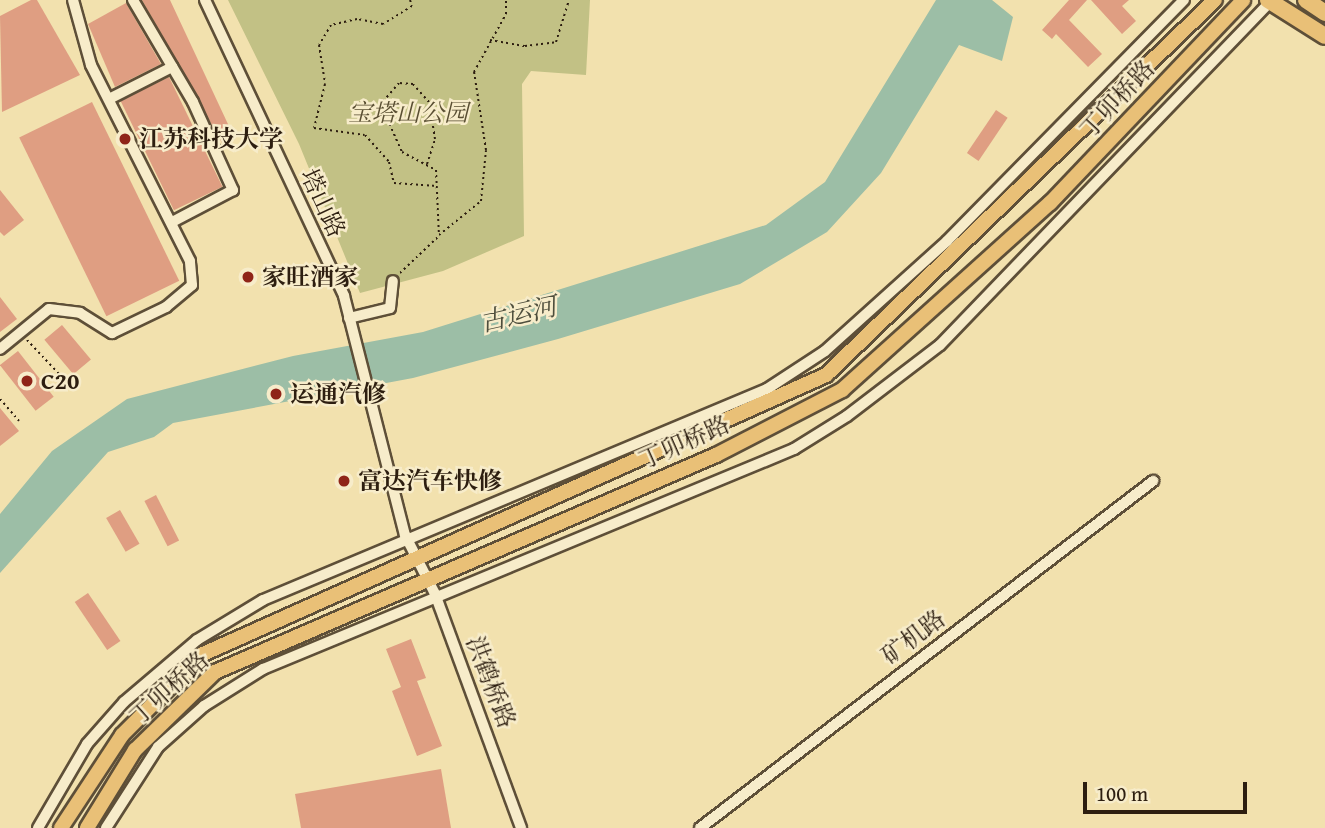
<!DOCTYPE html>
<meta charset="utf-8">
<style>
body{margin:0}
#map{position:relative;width:1325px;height:828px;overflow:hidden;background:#f2e1ae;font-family:"Gentium Book Plus","Noto Serif SC",serif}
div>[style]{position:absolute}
.green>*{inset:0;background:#c2c185}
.water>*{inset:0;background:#9cbea6}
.building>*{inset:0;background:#df9e82;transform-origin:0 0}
.path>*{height:2px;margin-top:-1px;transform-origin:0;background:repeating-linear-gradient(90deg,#2d1e10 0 2px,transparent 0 5.5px)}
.roads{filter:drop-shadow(2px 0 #5e4f38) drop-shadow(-2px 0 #5e4f38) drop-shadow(0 2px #5e4f38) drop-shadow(0 -2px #5e4f38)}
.minor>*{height:10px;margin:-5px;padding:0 5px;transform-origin:5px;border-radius:5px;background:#f7ecca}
.major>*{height:14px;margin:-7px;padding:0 7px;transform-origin:7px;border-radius:7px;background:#e9c077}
.highway>*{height:16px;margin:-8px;padding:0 8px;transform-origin:8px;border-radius:8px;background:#e9c077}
.dots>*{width:19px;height:19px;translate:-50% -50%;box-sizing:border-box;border:4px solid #f7ecca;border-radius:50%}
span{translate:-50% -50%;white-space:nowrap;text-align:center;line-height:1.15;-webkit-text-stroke:5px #f7ecca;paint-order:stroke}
.street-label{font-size:24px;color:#2d1e10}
.park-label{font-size:24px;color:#5a4f33;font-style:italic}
.poi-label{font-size:24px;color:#2d1e10;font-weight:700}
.left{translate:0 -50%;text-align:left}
.water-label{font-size:26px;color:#4e4e3d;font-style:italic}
.scale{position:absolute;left:1083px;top:782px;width:164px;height:32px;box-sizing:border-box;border:4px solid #2d1e10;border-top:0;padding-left:9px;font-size:21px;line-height:24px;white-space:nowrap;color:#2d1e10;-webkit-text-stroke:5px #f7ecca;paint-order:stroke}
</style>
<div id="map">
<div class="green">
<i style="clip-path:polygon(228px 0,590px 0,586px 75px,531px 71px,522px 84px,524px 236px,443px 271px,360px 293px,299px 144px)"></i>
</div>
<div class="water">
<i style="clip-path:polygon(936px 0,992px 0,1013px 17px,1002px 61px,959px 45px,881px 173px,827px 232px,740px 284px,558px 339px,413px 378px,173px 423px,154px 437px,108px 452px,0 573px,0 514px,52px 451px,127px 399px,293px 356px,423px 332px,766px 225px,825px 182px)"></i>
</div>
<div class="building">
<i style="clip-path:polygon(31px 0,37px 0,80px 75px,2px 112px,0 16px)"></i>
<i style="clip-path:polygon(142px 0,170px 0,234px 137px,222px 143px)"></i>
<i style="clip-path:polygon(1069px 0,1087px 0,1069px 20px,1102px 54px,1088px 67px,1056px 34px,1052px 39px,1042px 30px)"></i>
<i style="clip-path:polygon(1091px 0,1129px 0,1122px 6px,1136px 21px,1122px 34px)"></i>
<i style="clip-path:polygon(126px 3px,161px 64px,115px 87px,88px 24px)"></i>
<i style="left:169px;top:77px;width:122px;height:54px;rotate:64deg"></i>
<i style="left:92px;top:102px;width:199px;height:81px;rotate:64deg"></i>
<i style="left:996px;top:110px;width:14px;height:52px;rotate:34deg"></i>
<i style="clip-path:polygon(0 190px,24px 220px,4px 236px,0 232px)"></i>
<i style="clip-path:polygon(0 297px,17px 319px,0 332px)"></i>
<i style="left:62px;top:325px;width:45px;height:23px;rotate:50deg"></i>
<i style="left:18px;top:351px;width:58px;height:23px;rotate:52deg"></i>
<i style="clip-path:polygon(0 408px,19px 431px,0 446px)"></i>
<i style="left:156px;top:495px;width:51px;height:13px;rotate:63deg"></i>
<i style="left:120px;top:510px;width:39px;height:16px;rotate:60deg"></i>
<i style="left:88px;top:593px;width:58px;height:16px;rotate:56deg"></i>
<i style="clip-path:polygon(411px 639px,426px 678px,417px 681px,442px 746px,417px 756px,392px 691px,401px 687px,386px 649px)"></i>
<i style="clip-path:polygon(441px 769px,451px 828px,301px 828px,295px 794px)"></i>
</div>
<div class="path">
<i style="left:410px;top:0;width:6px;rotate:72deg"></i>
<i style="left:412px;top:6px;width:34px;rotate:148deg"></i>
<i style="left:383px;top:24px;width:26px;rotate:-169deg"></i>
<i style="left:357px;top:19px;width:27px;rotate:167deg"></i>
<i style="left:331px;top:25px;width:23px;rotate:121deg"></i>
<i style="left:319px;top:45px;width:39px;rotate:81deg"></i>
<i style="left:325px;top:84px;width:45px;rotate:104deg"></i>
<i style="left:314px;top:128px;width:51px;rotate:7.8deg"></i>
<i style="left:365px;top:135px;width:36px;rotate:48deg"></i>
<i style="left:389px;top:162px;width:22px;rotate:77deg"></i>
<i style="left:394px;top:183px;width:43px;rotate:4deg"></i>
<i style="left:490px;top:40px;width:36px;rotate:10deg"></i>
<i style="left:525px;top:46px;width:31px;rotate:-7deg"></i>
<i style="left:556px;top:42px;width:44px;rotate:-72.8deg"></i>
<i style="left:427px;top:164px;width:26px;rotate:-72deg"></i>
<i style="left:435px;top:139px;width:37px;rotate:-99deg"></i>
<i style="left:429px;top:102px;width:24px;rotate:-132deg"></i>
<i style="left:413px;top:84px;width:14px;rotate:-176deg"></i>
<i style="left:399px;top:83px;width:23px;rotate:131deg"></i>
<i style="left:384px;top:100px;width:14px;rotate:86deg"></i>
<i style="left:385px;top:114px;width:42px;rotate:65.9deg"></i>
<i style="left:402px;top:152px;width:38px;rotate:28deg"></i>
<i style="left:436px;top:170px;width:65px;rotate:87.4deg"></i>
<i style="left:439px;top:235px;width:54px;rotate:-39deg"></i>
<i style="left:481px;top:201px;width:51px;rotate:-84.4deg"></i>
<i style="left:486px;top:150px;width:79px;rotate:-98.7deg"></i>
<i style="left:474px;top:72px;width:66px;rotate:-61.1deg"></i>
<i style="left:506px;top:14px;width:14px;rotate:-90deg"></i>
<i style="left:400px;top:273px;width:54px;rotate:-43.5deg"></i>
<i style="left:27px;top:340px;width:48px;rotate:46.7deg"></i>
<i style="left:0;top:399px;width:29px;rotate:49deg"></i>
</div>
<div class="roads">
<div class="minor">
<i style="left:133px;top:0;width:118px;rotate:59.5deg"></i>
<i style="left:193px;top:102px;width:97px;rotate:65.6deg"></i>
<i style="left:233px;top:190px;width:69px;rotate:152.3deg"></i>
<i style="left:205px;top:0;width:327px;rotate:64.8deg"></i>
<i style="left:344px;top:296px;width:247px;rotate:75.7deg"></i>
<i style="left:405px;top:535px;width:66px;rotate:63deg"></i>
<i style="left:435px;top:594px;width:249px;rotate:69.8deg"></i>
<i style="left:109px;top:99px;width:71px;rotate:-26.9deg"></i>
<i style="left:349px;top:318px;width:42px;rotate:-13.7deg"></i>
<i style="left:390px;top:308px;width:27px;rotate:-84deg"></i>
<i style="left:0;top:349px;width:63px;rotate:-39.2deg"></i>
<i style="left:49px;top:309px;width:31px;rotate:7deg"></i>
<i style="left:80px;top:313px;width:38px;rotate:32deg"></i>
<i style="left:112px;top:333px;width:60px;rotate:-25.7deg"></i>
<i style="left:166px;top:307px;width:34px;rotate:-40deg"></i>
<i style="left:192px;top:285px;width:24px;rotate:-95deg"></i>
<i style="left:190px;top:261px;width:220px;rotate:-116.8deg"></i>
<i style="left:91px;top:65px;width:67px;rotate:-105.5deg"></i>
<i style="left:38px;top:828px;width:97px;rotate:-59.7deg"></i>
<i style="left:87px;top:744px;width:56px;rotate:-48.6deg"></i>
<i style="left:124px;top:702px;width:96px;rotate:-40.3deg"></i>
<i style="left:197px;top:640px;width:77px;rotate:-31.2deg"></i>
<i style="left:263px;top:600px;width:546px;rotate:-22.72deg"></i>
<i style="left:767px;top:389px;width:69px;rotate:-33.2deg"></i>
<i style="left:825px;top:351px;width:164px;rotate:-42deg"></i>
<i style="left:947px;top:241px;width:338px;rotate:-45.5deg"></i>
<i style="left:106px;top:828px;width:96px;rotate:-57.3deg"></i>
<i style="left:158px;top:747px;width:62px;rotate:-41.7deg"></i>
<i style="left:204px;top:706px;width:70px;rotate:-32.1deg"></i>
<i style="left:263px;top:669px;width:575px;rotate:-22.5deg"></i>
<i style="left:794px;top:449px;width:62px;rotate:-31.9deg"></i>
<i style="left:847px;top:416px;width:117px;rotate:-37.4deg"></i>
<i style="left:940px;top:345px;width:479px;rotate:-46.1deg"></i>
<i style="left:700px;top:828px;width:571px;rotate:-37.45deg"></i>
</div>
<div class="major">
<i style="left:61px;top:828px;width:111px;rotate:-56.7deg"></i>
<i style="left:122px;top:735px;width:115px;rotate:-45deg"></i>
<i style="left:203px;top:654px;width:683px;rotate:-24.12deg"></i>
<i style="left:826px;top:375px;width:540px;rotate:-43.95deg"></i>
<i style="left:87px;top:828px;width:92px;rotate:-58.4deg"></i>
<i style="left:135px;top:750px;width:112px;rotate:-44.3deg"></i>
<i style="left:215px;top:672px;width:546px;rotate:-23.42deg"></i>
<i style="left:716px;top:455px;width:142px;rotate:-27.3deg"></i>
<i style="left:842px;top:390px;width:280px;rotate:-42deg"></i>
<i style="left:1050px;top:203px;width:280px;rotate:-46.4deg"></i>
</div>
<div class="highway">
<i style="left:1268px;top:0;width:67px;rotate:32.3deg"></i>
<i style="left:1306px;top:0;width:23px;rotate:34deg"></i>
</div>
</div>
<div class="dots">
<i style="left:125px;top:139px;background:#8f2418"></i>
<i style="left:248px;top:277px;background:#8f2418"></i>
<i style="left:27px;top:381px;background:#8f2418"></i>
<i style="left:276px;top:394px;background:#8f2418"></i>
<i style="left:344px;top:481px;background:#8f2418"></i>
</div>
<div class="street-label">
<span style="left:1117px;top:99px;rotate:-47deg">丁卯桥路</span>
<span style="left:323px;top:203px;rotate:65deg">塔山路</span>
<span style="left:684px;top:442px;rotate:-24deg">丁卯桥路</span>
<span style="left:913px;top:637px;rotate:-37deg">矿机路</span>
<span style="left:491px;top:682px;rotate:69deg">洪鹤桥路</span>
<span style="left:169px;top:688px;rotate:-42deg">丁卯桥路</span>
</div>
<div class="park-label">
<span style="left:408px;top:113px">宝塔山公园</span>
</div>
<div class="poi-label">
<span class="left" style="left:139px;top:139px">江苏科技大学</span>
<span class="left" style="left:262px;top:277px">家旺酒家</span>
<span class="left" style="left:41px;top:381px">C20</span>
<span class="left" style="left:290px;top:394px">运通汽修</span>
<span class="left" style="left:358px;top:481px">富达汽车快修</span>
</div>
<div class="water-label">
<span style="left:518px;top:314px;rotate:-13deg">古运河</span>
</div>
<div class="scale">100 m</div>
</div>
